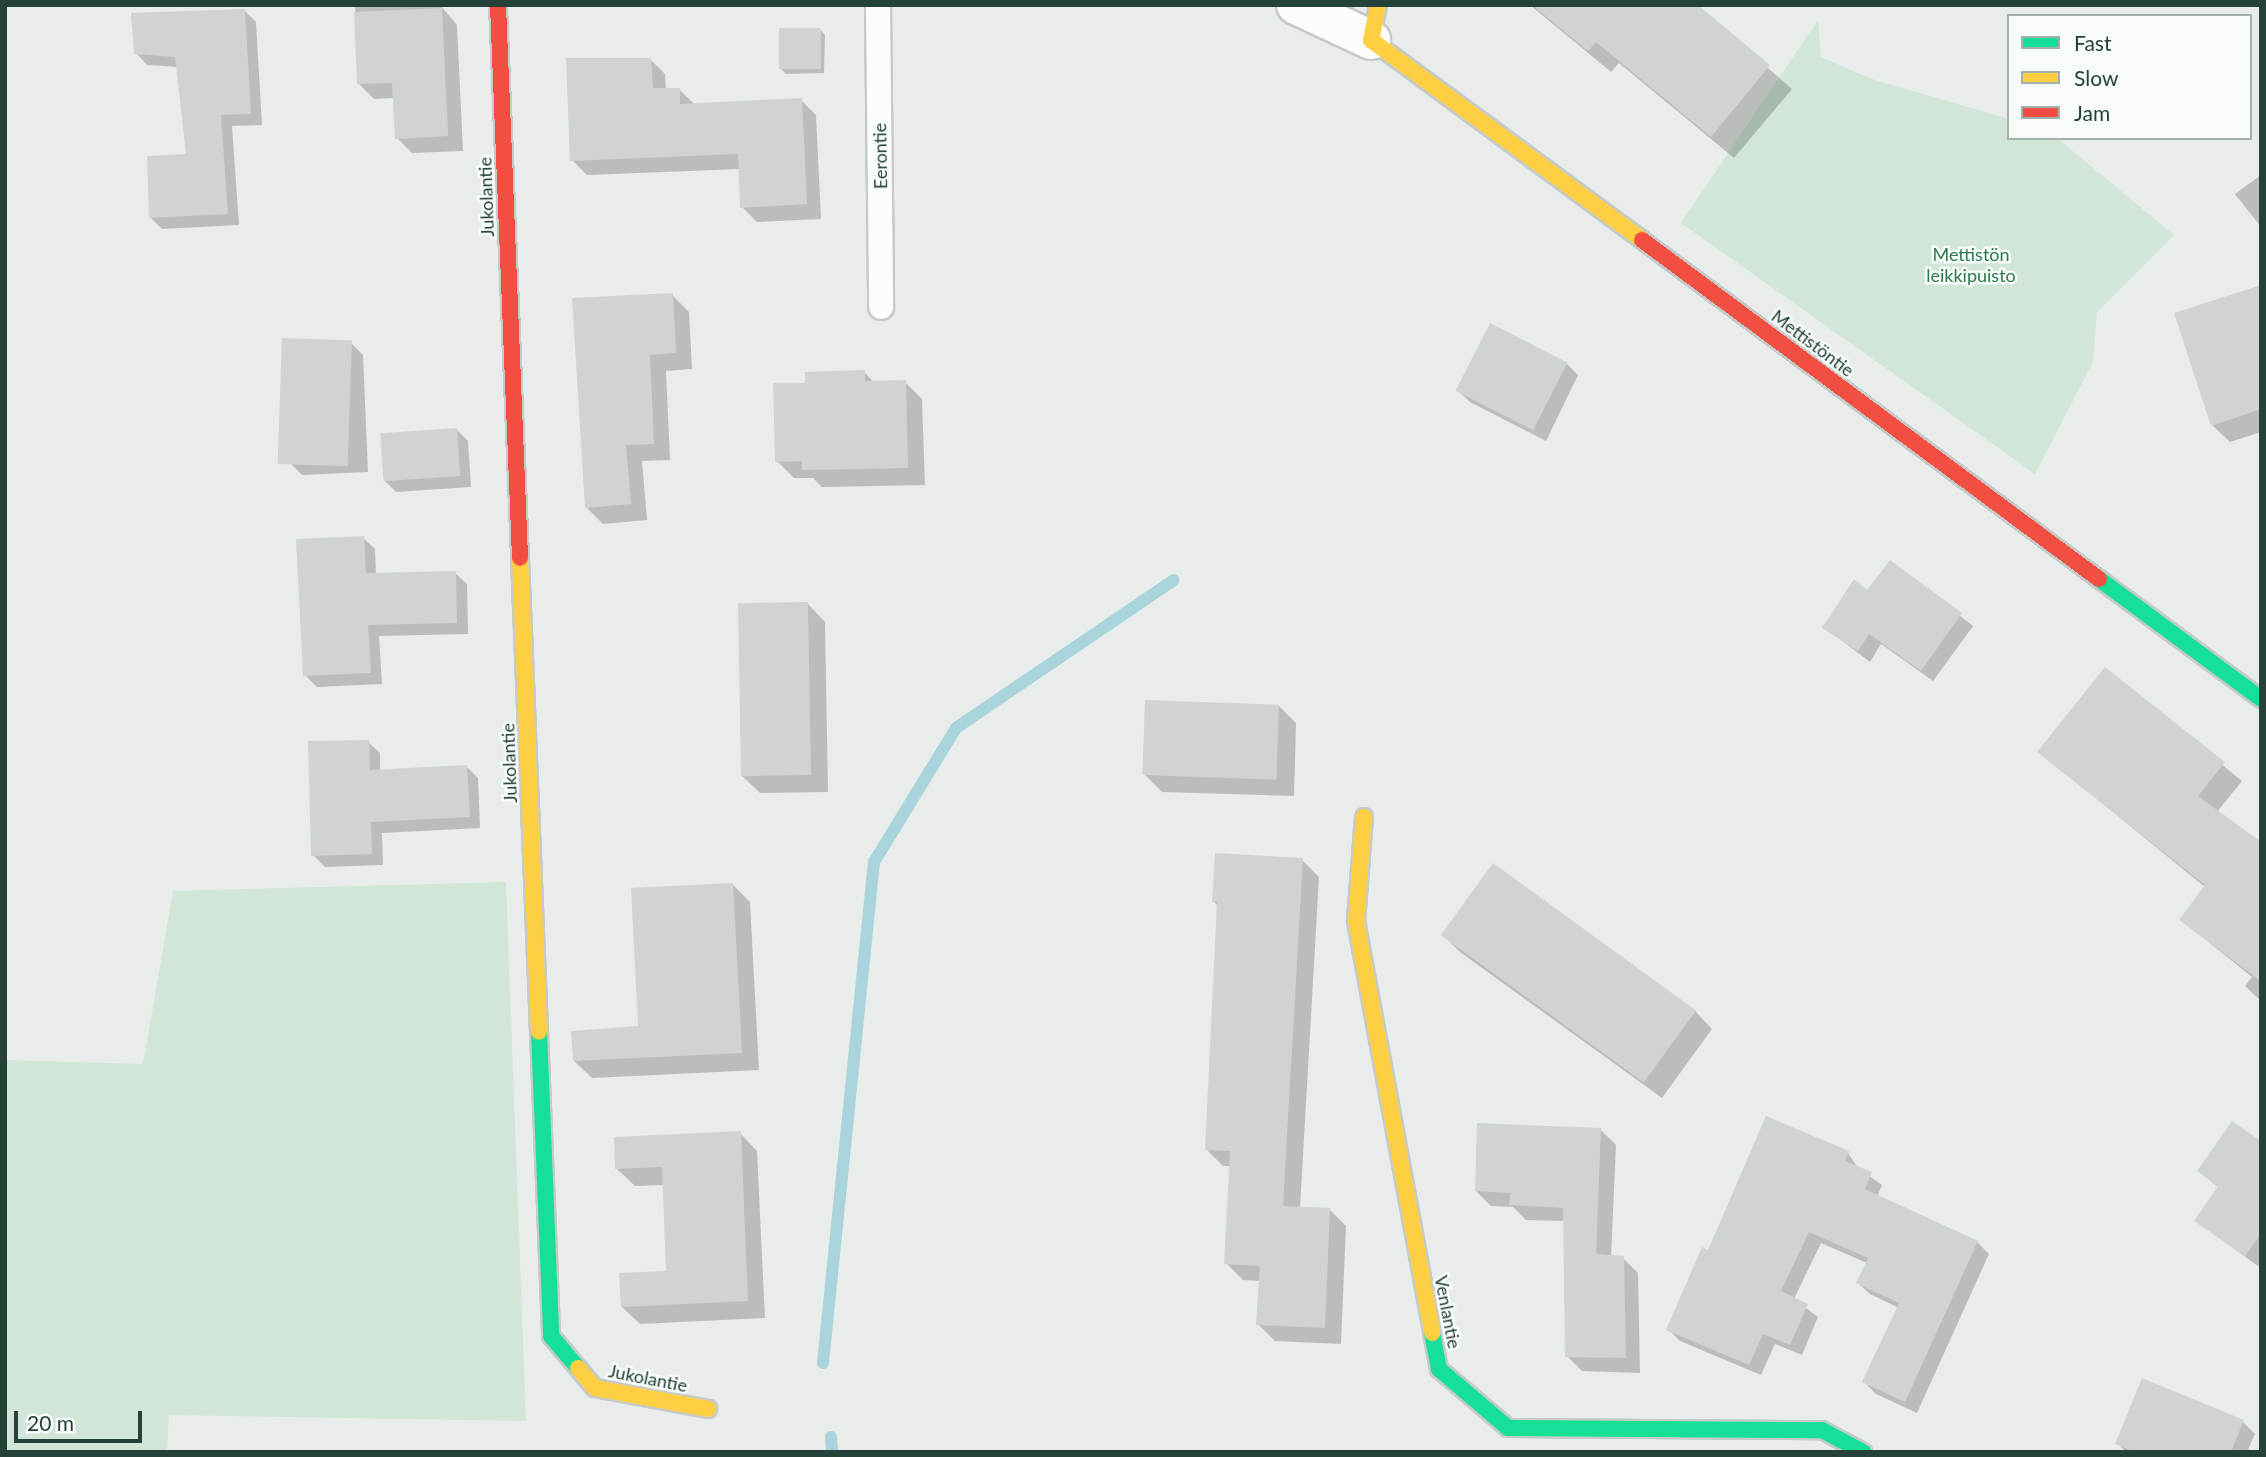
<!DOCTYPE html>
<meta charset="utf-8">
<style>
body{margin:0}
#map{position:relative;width:2266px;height:1457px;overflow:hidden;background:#e8edeb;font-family:Lato,sans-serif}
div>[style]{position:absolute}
.green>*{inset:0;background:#d1e6d8}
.shadow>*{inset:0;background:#0003}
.stream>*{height:12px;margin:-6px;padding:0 6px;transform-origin:6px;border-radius:6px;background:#a9d4db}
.building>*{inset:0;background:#cfd4d2;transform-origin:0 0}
.roads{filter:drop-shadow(2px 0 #c5cac8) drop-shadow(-2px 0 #c5cac8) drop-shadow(0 2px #c5cac8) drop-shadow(0 -2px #c5cac8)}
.lane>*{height:24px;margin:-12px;padding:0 12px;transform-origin:12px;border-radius:12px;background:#fcfcfc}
.street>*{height:38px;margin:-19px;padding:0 19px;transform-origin:19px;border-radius:19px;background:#fcfcfc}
.fast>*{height:16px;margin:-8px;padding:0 8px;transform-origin:8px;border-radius:8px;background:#16e098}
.slow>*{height:16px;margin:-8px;padding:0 8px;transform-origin:8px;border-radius:8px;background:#ffcf43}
.jam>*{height:16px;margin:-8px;padding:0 8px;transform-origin:8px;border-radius:8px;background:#f24e42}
span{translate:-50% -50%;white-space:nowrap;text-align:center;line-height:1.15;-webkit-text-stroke:5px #f7fbf9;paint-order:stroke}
.street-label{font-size:18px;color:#24423a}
.park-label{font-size:18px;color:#2d7a4b}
.frame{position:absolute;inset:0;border:7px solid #24423a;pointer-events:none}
.legend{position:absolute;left:2007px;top:14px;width:245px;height:126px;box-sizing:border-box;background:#f7fbf9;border:2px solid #a3b1ad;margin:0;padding:9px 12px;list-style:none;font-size:21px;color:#24423a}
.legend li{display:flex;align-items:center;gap:14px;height:35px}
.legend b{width:35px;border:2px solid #a3b1ad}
.scale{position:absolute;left:14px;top:1411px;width:128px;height:32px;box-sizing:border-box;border:4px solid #24423a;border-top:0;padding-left:9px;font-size:21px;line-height:24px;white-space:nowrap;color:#24423a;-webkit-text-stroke:5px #f7fbf9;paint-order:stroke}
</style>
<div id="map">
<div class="green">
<i style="clip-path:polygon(1818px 20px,1821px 57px,1872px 79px,2009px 119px,2009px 138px,2057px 138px,2174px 235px,2097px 312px,2093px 362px,2035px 474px,1681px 223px)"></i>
<i style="clip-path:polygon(506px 882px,526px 1421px,169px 1415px,167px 1452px,5px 1452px,5px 1060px,143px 1064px,173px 891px)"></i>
</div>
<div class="shadow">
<i style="clip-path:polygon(355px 5px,440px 5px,457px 25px,463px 151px,412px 153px,397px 138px,395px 98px,374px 99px,359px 84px)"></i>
<i style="clip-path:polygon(1530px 5px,1695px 5px,1792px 89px,1734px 158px,1619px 63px,1611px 72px)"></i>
<i style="clip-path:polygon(244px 10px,256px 22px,262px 125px,232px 126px,239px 225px,162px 229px,150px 217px,188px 156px,178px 67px,147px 65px,136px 53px)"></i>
<i style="clip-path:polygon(820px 29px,825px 35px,824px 73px,786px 74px,781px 69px)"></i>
<i style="clip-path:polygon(650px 59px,665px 74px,666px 90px,679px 89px,695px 105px,801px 100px,816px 115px,821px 219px,757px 222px,742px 207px,741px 169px,587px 175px,572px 160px)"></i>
<i style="clip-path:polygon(2261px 175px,2261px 227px,2235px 194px)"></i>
<i style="clip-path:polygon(672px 295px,689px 312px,692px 369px,666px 371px,670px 460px,642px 461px,647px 520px,603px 524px,586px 507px)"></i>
<i style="clip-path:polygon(2261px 304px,2261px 432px,2230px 442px,2212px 425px)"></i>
<i style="clip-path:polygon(351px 343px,363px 355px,368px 472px,302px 475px,290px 463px)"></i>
<i style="clip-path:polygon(1567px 364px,1578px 375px,1546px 441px,1470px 402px,1458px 391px)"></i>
<i style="clip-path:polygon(864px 372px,875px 383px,905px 382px,922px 399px,925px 485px,822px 487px,813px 478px,794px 478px,777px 461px,807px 384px)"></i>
<i style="clip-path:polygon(457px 430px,468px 441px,471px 487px,396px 492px,384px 480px)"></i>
<i style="clip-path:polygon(363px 538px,375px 549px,376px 574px,455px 573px,467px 584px,468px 634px,379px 636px,382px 684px,317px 687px,305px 675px)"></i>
<i style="clip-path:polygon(1891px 562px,1973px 626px,1933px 681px,1881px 644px,1870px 662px,1824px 627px,1867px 592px)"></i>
<i style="clip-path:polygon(808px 604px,825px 622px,828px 792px,760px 793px,742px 776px)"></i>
<i style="clip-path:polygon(2105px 669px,2242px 781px,2217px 812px,2261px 844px,2261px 1001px,2245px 986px,2252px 977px,2181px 920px,2205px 887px,2039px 752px)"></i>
<i style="clip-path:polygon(1279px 706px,1296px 723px,1294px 796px,1162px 792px,1144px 774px)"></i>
<i style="clip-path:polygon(368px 742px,380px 753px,380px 771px,466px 766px,478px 778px,480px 828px,382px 833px,383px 865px,325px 867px,313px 855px)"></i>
<i style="clip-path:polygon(1302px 860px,1319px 877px,1300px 1208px,1330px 1210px,1346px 1226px,1341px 1344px,1275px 1341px,1258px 1324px,1260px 1281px,1243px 1280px,1226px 1263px,1231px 1166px,1223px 1166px,1206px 1149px,1219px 907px,1213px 901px)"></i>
<i style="clip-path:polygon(732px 884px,750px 902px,759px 1070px,592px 1078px,574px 1061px,640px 1028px)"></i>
<i style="clip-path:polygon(1443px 935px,1695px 1011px,1712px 1029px,1662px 1098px,1460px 952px)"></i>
<i style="clip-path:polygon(1601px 1130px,1616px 1145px,1611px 1257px,1623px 1258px,1638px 1273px,1640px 1373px,1582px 1371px,1567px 1356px,1565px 1221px,1526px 1220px,1513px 1207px,1491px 1206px,1476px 1191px)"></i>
<i style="clip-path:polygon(740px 1133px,757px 1151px,765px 1318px,640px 1324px,622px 1307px,668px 1272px,664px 1185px,635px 1186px,617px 1169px)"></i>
<i style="clip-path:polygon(2261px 1144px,2261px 1262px,2258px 1266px,2196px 1221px,2219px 1188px,2199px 1171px)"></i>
<i style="clip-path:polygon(1848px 1153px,1858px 1168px,1882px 1185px,1877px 1197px,1977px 1242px,1989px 1254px,1917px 1413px,1876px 1394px,1864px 1382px,1899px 1308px,1870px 1294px,1858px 1283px,1867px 1263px,1821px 1243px,1794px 1299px,1818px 1317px,1802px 1355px,1775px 1344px,1761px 1375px,1680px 1341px,1668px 1329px,1709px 1252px)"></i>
<i style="clip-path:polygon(2143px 1380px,2243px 1422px,2255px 1434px,2247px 1452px,2126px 1452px,2117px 1443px)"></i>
</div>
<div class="stream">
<i style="left:823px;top:1363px;width:504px;rotate:-84.19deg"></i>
<i style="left:874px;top:862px;width:157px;rotate:-58.5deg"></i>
<i style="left:956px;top:728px;width:263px;rotate:-34.2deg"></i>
<i style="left:831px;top:1437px;width:15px;rotate:86deg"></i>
</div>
<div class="building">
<i style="clip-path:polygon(1532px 5px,1698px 5px,1770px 65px,1711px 137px,1596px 42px,1588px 51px)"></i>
<i style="clip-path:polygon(442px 8px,448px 136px,395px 139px,392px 83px,357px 84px,354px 12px)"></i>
<i style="clip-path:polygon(245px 9px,251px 114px,221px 115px,228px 214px,149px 218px,147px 156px,186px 154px,175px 57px,134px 54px,131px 13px)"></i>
<i style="left:779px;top:28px;width:42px;height:41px"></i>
<i style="clip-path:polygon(566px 58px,651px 58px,653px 88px,680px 88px,680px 104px,802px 98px,807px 204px,740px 208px,738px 154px,570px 161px)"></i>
<i style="clip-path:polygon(2261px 285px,2261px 409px,2211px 426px,2174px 313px)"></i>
<i style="clip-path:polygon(673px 293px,676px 353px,650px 355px,654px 444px,626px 445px,631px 504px,585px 508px,572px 298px)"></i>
<i style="left:1490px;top:323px;width:87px;height:76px;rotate:27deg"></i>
<i style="left:282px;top:338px;width:70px;height:126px;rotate:2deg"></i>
<i style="clip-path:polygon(865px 370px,865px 381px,906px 380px,908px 468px,802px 470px,802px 461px,775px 462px,773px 383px,805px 383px,805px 372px)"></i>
<i style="left:457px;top:428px;width:48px;height:77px;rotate:86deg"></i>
<i style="clip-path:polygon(364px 536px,366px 573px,456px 571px,457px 623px,368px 625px,371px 673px,303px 676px,296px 539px)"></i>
<i style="clip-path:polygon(1890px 560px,1962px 613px,1921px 671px,1869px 634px,1858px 651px,1822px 628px,1854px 579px,1867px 590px)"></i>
<i style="left:808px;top:602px;width:173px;height:70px;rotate:89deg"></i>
<i style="clip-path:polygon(2105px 667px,2225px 762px,2198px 796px,2261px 842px,2261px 981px,2179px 920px,2205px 885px,2037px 752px)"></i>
<i style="left:1145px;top:700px;width:134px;height:75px;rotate:2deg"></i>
<i style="clip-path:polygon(369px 740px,370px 770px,467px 765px,470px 817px,371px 822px,372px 854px,311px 856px,308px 741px)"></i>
<i style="clip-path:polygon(1215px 853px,1303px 858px,1283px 1206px,1330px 1208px,1325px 1328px,1256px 1325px,1260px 1266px,1224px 1264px,1230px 1151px,1205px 1150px,1217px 902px,1212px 902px)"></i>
<i style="left:1493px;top:863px;width:251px;height:89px;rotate:36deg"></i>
<i style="clip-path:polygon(733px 883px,742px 1053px,573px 1061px,571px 1031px,638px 1026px,631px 888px)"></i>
<i style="clip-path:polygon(1766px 1116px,1849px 1151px,1845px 1161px,1872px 1172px,1865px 1189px,1978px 1241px,1905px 1402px,1862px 1382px,1899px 1303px,1856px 1283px,1868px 1258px,1809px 1232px,1781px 1291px,1808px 1304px,1790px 1345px,1763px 1334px,1749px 1365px,1666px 1330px,1702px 1247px,1708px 1250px)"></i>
<i style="clip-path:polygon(2232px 1121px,2261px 1141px,2261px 1234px,2245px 1256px,2194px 1221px,2218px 1186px,2197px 1171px)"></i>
<i style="clip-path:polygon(1477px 1123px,1601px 1128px,1596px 1254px,1624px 1256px,1626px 1358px,1565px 1357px,1563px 1208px,1509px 1205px,1510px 1193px,1475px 1191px)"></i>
<i style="clip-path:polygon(741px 1131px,748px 1301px,621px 1307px,619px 1273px,666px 1271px,662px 1167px,615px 1169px,614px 1137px)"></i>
<i style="clip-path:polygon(2142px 1378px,2244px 1420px,2231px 1452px,2135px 1452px,2115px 1444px)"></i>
</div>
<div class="roads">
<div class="lane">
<i style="left:878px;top:5px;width:302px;rotate:89.4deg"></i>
</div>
<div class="street">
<i style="left:1296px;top:5px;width:83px;rotate:25deg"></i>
</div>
<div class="fast">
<i style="left:2099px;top:579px;width:202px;rotate:36.5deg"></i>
<i style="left:539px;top:1032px;width:304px;rotate:87.7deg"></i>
<i style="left:551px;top:1336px;width:42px;rotate:49.8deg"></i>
<i style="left:1432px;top:1333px;width:37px;rotate:79deg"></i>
<i style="left:1439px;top:1369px;width:91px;rotate:40.5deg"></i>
<i style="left:1508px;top:1428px;width:314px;rotate:0.4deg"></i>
<i style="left:1822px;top:1430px;width:47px;rotate:28.2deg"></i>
</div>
<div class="slow">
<i style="left:1378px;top:5px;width:36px;rotate:101deg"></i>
<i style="left:1371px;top:40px;width:337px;rotate:36.4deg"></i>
<i style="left:520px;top:558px;width:474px;rotate:87.7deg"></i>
<i style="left:1364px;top:817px;width:104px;rotate:94.4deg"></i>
<i style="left:1356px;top:921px;width:419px;rotate:79.5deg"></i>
<i style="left:578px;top:1368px;width:26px;rotate:50deg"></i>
<i style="left:595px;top:1388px;width:115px;rotate:10.5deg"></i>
</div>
<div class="jam">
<i style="left:498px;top:5px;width:553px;rotate:87.72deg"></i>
<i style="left:1642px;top:240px;width:569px;rotate:36.57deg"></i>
</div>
</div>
<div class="street-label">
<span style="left:880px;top:156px;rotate:-91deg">Eerontie</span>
<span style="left:486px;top:197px;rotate:-92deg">Jukolantie</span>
<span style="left:1813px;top:343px;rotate:37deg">Mettistöntie</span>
<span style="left:509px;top:763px;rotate:-92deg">Jukolantie</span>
<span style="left:1448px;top:1312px;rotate:79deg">Venlantie</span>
<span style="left:648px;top:1378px;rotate:11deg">Jukolantie</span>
</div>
<div class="park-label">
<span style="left:1971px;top:265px">Mettistön<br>leikkipuisto</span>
</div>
<div class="frame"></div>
<ul class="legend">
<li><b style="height:9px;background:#16e098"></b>Fast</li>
<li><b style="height:9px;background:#ffcf43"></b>Slow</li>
<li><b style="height:9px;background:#f24e42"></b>Jam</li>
</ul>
<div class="scale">20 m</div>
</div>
